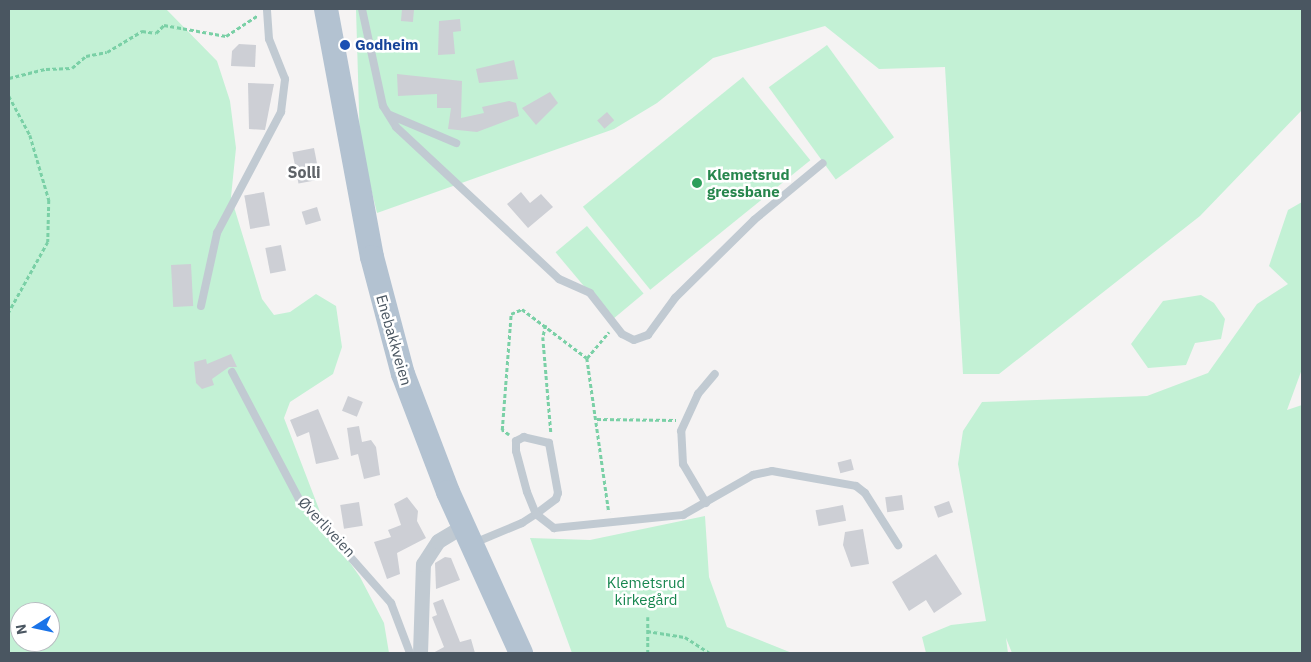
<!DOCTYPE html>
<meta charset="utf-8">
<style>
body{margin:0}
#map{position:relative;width:1311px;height:662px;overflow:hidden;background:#f5f3f3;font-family:"IBM Plex Sans",sans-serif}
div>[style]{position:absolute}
.green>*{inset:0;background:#c3f1d5;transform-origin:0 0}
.building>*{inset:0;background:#cdcfd5;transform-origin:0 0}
.path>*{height:2.5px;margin-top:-1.25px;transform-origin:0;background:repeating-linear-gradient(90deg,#7ad0a6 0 4px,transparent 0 6.5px)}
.lane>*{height:8px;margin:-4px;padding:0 4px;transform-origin:4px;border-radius:4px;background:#c1cad2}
.street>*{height:15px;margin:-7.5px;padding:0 7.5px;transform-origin:7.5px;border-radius:7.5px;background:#c1cad2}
.primary>*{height:24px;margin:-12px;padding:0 12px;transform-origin:12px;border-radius:12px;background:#b3c2d1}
.dots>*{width:14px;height:14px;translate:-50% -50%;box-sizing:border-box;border:2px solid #fff;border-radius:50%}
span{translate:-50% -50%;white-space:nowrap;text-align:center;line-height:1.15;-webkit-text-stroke:5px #fff;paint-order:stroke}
.transit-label{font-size:15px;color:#164399;font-weight:700}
.left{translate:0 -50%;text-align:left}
.leisure-label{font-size:15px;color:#27864d;font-weight:700}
.street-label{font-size:15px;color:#4a5661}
.park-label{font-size:15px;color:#17864f}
.neighbourhood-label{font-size:16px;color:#5f6368;font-weight:700}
.frame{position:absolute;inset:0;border:10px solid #4a5661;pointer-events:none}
.north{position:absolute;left:10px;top:602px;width:50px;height:50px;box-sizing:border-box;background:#fff;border:1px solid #b7bbc0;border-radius:50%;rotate:260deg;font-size:14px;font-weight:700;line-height:20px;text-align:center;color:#4a5661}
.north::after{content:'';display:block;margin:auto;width:18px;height:22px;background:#1a73e8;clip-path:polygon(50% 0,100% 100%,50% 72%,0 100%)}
</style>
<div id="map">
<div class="green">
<i style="clip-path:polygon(evenodd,9px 9px,166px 9px,217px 61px,230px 101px,236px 148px,231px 197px,262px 299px,274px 315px,290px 312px,316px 294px,336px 306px,342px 347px,333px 374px,290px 402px,284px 418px,327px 530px,360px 577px,384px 623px,389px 653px,9px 653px,9px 9px,20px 612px,50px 612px,50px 642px,20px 642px,20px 612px)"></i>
<i style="clip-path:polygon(356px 9px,1302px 9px,1302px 110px,1200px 216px,999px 374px,963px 374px,945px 67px,879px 69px,825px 26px,713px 58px,657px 103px,614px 129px,377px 213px,360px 144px)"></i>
<i style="left:827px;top:45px;width:114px;height:72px;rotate:54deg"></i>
<i style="left:743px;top:77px;width:107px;height:206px;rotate:51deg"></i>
<i style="clip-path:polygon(1302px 202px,1302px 369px,1287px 410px,1302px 405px,1302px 653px,1012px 653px,1006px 638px,1008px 653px,926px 653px,922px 637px,951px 625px,986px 621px,958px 464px,963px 431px,982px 402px,1147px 396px,1208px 373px,1257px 304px,1288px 284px,1269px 266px,1288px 210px)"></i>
<i style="left:587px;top:226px;width:88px;height:41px;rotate:50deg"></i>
<i style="clip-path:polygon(1201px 295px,1214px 303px,1225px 319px,1221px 339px,1195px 343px,1186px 365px,1148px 368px,1131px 344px,1163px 301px)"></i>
<i style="clip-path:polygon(705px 516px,709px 577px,727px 627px,792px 653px,572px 653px,530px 538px,590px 540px)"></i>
</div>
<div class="building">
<i style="left:402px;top:9px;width:12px;height:12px;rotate:5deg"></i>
<i style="clip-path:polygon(460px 19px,461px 31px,453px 32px,455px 54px,438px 55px,439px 21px)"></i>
<i style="clip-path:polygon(239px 44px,256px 45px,255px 67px,231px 66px,232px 51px)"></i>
<i style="clip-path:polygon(514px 60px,518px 79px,479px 83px,476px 69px)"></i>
<i style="clip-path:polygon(397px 74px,462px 81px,461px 118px,484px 113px,482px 107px,509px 101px,516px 103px,519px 116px,477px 132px,448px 129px,451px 108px,437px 108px,437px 94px,398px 96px)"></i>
<i style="clip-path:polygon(248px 83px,274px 84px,265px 130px,249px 129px)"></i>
<i style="clip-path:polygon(550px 92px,558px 103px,536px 125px,522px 108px)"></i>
<i style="left:607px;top:112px;width:11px;height:13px;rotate:49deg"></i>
<i style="left:314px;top:148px;width:32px;height:22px;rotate:79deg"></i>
<i style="left:264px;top:192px;width:34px;height:20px;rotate:80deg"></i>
<i style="clip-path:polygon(521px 192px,530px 203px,541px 194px,553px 207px,528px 228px,507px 204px)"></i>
<i style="left:317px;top:207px;width:14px;height:16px;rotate:73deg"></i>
<i style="left:281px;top:245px;width:26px;height:16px;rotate:79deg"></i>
<i style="left:191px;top:264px;width:42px;height:20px;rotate:87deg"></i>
<i style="clip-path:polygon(231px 354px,237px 367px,229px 367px,212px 379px,214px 385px,202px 389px,196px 383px,194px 362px,206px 359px,207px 364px)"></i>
<i style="left:348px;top:396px;width:16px;height:16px;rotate:22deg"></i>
<i style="clip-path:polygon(318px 409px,339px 459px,316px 464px,309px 432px,297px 437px,290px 420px)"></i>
<i style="clip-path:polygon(359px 426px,362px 442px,371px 440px,376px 447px,380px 475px,364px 479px,358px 454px,351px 456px,347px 428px)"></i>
<i style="left:851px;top:459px;width:11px;height:14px;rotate:75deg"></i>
<i style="left:902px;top:495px;width:15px;height:17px;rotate:82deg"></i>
<i style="clip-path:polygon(407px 497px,418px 511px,417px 521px,426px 538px,397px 553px,400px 574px,387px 579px,374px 542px,391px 537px,388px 530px,401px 525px,394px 504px)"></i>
<i style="left:949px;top:501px;width:12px;height:16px;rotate:70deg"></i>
<i style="left:359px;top:502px;width:24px;height:19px;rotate:81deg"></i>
<i style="left:843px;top:505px;width:16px;height:28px;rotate:79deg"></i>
<i style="clip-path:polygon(863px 529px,869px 564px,851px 567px,843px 545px,845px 532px)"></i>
<i style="clip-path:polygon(936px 554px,962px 594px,934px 613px,926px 600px,909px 611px,892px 582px)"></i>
<i style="clip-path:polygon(445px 557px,451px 558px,460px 580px,436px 589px,435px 563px)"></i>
<i style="clip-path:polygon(443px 599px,460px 642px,471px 639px,475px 653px,433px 653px,444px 647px,432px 617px,437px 615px,433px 603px)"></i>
</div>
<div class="path">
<i style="left:9px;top:78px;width:38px;rotate:-14deg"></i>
<i style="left:46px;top:69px;width:26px;rotate:-2deg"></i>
<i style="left:72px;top:68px;width:18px;rotate:-41deg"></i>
<i style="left:86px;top:56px;width:21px;rotate:-11deg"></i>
<i style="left:107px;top:52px;width:41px;rotate:-31deg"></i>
<i style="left:142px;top:31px;width:14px;rotate:8deg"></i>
<i style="left:156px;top:33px;width:11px;rotate:-45deg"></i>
<i style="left:164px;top:25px;width:63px;rotate:10.1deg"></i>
<i style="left:226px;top:36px;width:37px;rotate:-33deg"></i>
<i style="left:9px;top:96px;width:44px;rotate:61.7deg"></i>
<i style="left:30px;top:135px;width:68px;rotate:73.7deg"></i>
<i style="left:49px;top:200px;width:42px;rotate:91.4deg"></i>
<i style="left:48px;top:242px;width:80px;rotate:119.1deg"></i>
<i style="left:546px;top:325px;width:12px;rotate:104deg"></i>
<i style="left:543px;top:337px;width:96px;rotate:85.2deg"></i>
<i style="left:587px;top:358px;width:34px;rotate:-50deg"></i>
<i style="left:597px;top:419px;width:79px;rotate:0.7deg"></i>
<i style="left:509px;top:435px;width:9px;rotate:-144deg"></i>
<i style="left:502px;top:430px;width:116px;rotate:-85.6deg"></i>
<i style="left:511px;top:314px;width:12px;rotate:-24deg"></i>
<i style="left:522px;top:309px;width:81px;rotate:37deg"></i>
<i style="left:587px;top:358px;width:156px;rotate:81.9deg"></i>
<i style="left:648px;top:617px;width:36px;rotate:90deg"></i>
<i style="left:647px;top:631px;width:38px;rotate:9deg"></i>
<i style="left:685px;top:637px;width:30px;rotate:33deg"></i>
</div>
<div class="lane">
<i style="left:362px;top:9px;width:99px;rotate:77.8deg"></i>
<i style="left:383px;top:106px;width:25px;rotate:58deg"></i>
<i style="left:396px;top:127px;width:223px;rotate:43deg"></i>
<i style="left:559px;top:279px;width:34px;rotate:24deg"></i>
<i style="left:590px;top:293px;width:52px;rotate:52deg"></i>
<i style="left:622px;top:334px;width:13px;rotate:27deg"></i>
<i style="left:634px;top:340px;width:15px;rotate:-20deg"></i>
<i style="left:648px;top:335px;width:46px;rotate:-53.9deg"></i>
<i style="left:675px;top:298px;width:111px;rotate:-44.6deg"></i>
<i style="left:754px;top:220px;width:89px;rotate:-39.6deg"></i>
<i style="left:390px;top:115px;width:72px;rotate:23deg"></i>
<i style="left:201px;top:306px;width:75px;rotate:-77.6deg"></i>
<i style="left:217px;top:233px;width:137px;rotate:-62.1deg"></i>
<i style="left:281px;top:112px;width:33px;rotate:-83deg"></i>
<i style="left:285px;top:79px;width:43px;rotate:-111.8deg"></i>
<i style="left:269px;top:39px;width:30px;rotate:-94deg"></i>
<i style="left:232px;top:372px;width:144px;rotate:62.2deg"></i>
<i style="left:299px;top:499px;width:139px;rotate:48.5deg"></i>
<i style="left:391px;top:603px;width:53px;rotate:69.2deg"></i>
<i style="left:706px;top:503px;width:45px;rotate:-120.5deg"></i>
<i style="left:683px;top:464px;width:33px;rotate:-93deg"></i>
<i style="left:681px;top:431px;width:41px;rotate:-65.3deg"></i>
<i style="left:698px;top:394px;width:26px;rotate:-50deg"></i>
<i style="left:474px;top:543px;width:52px;rotate:-22.6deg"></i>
<i style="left:522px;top:523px;width:17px;rotate:-33deg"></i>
<i style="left:536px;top:514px;width:25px;rotate:-37deg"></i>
<i style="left:556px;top:499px;width:6px;rotate:-72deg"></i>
<i style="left:558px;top:493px;width:51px;rotate:-100.2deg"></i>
<i style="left:549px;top:443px;width:26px;rotate:-167deg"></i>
<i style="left:524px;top:437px;width:9px;rotate:153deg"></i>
<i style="left:516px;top:441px;width:10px;rotate:90deg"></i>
<i style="left:516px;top:451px;width:42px;rotate:75deg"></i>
<i style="left:527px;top:492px;width:24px;rotate:68deg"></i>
<i style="left:536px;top:514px;width:23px;rotate:38deg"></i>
<i style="left:554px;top:528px;width:130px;rotate:-5.8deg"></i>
<i style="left:683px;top:515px;width:81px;rotate:-29.7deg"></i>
<i style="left:753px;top:475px;width:19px;rotate:-12deg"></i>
<i style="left:772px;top:471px;width:85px;rotate:10.1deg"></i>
<i style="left:856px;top:486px;width:11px;rotate:38deg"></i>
<i style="left:865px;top:493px;width:62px;rotate:57.6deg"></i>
</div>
<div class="street">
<i style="left:420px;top:653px;width:89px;rotate:-88.1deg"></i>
<i style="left:423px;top:564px;width:27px;rotate:-57deg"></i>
<i style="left:438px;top:541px;width:29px;rotate:-31deg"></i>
</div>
<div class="primary">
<i style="left:326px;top:9px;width:252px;rotate:79.5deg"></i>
<i style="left:372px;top:257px;width:121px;rotate:75.2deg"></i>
<i style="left:403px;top:374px;width:126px;rotate:69.1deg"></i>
<i style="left:448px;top:492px;width:177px;rotate:65.6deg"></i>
</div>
<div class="dots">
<i style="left:345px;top:45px;background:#1a4fb4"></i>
<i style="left:697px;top:183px;background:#2e9e5b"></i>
</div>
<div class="transit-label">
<span class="left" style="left:355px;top:45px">Godheim</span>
</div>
<div class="leisure-label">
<span class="left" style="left:707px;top:183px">Klemetsrud<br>gressbane</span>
</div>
<div class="street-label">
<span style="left:394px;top:340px;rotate:74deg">Enebakkveien</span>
<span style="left:327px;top:527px;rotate:47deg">Øverliveien</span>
</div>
<div class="park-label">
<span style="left:646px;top:591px">Klemetsrud<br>kirkegård</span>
</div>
<div class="neighbourhood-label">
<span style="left:304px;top:172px">Solli</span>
</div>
<div class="frame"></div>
<div class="north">N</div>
</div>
